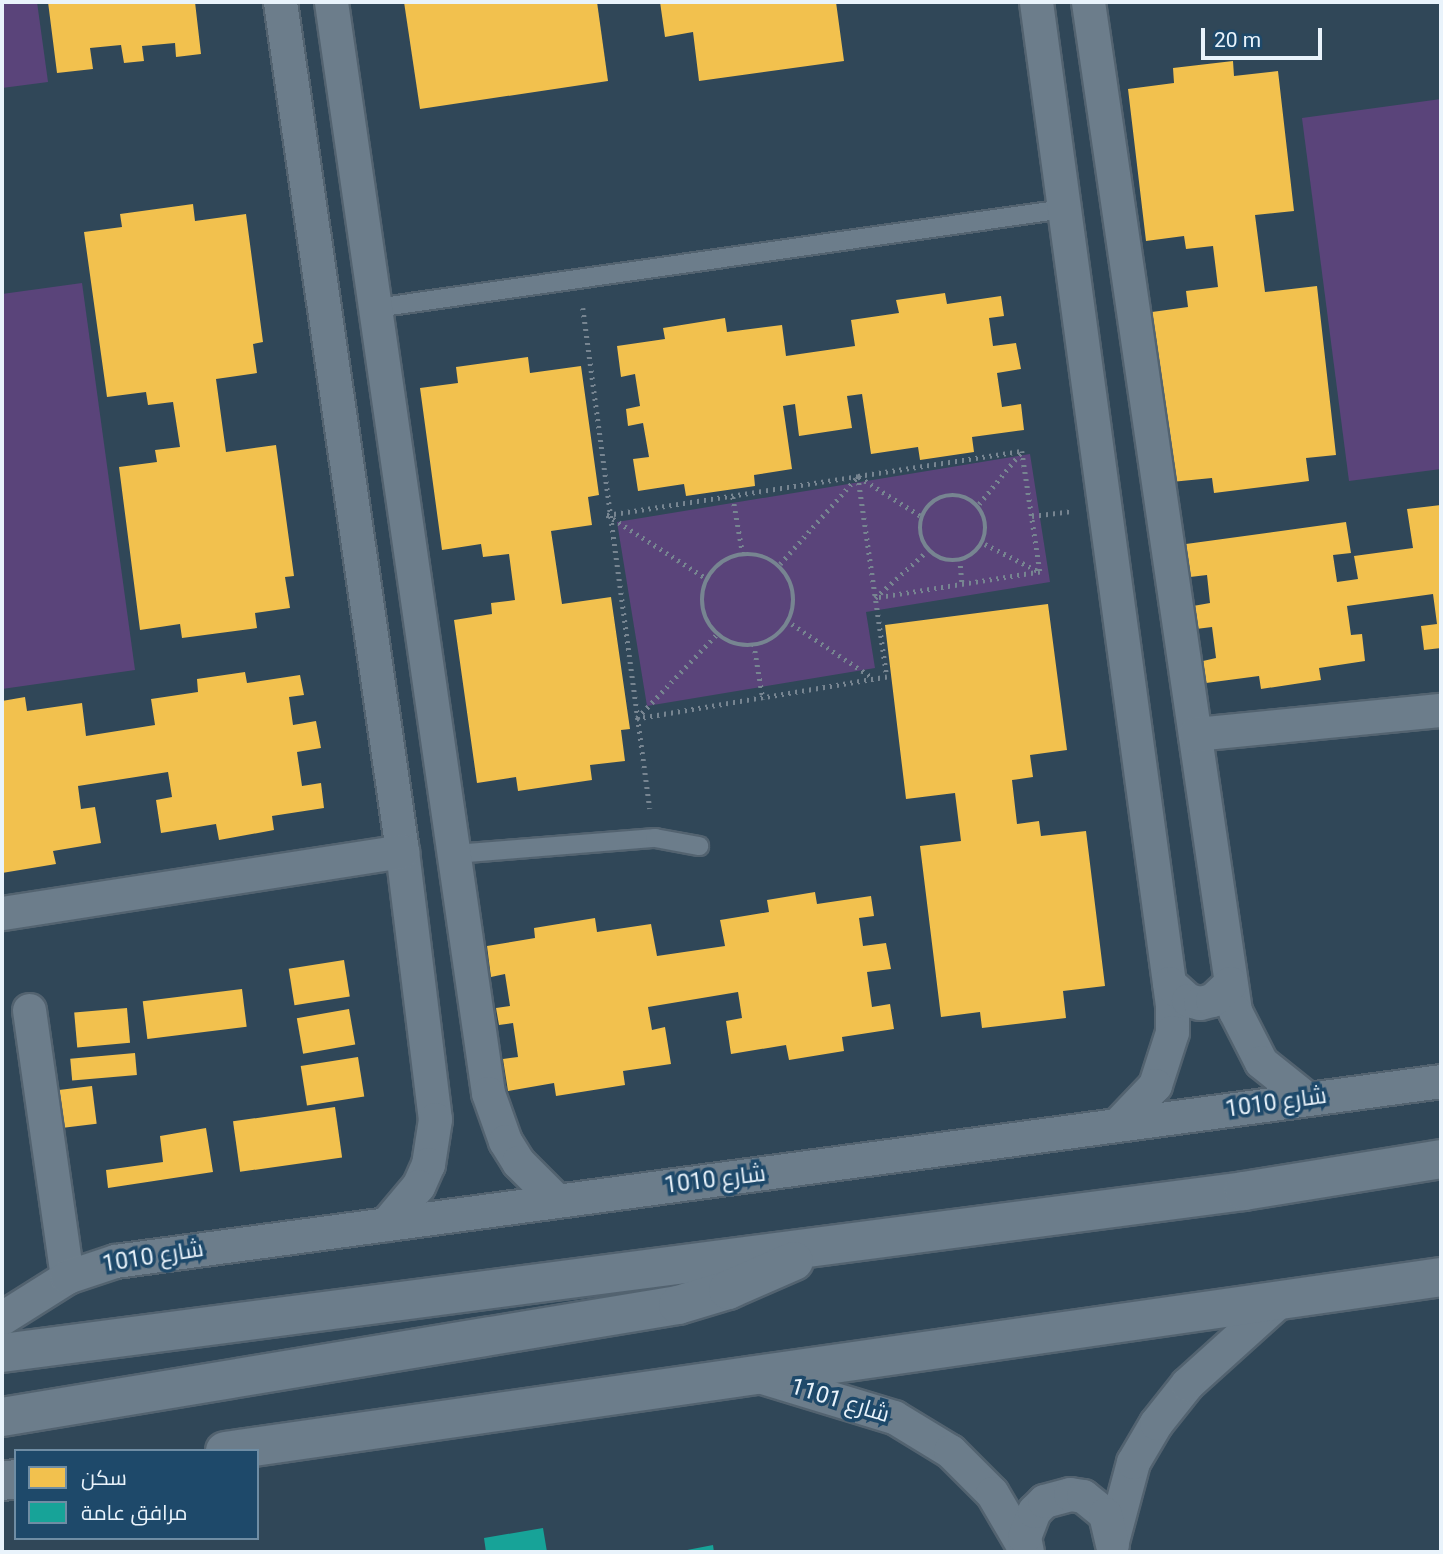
<!DOCTYPE html>
<meta charset="utf-8">
<style>
body{margin:0}
#map{position:relative;width:1443px;height:1554px;overflow:hidden;background:#304758;font-family:Roboto,Cairo,sans-serif}
div>[style]{position:absolute}
.green>*{inset:0;background:#5a447a}
.homes>*{inset:0;background:#f2c14e;transform-origin:0 0}
.public>*{inset:0;background:#17a398}
.path>*{height:4.5px;margin-top:-2.25px;transform-origin:0;background:repeating-linear-gradient(90deg,#778591 0 2px,transparent 0 7px)}
.path>.ring{margin:-2.25px;padding:0;box-sizing:content-box;background:none;border:4.5px solid #778591;border-radius:50%}
.roads{filter:drop-shadow(2px 0 #536370) drop-shadow(-2px 0 #536370) drop-shadow(0 2px #536370) drop-shadow(0 -2px #536370)}
.service>*{height:18px;margin:-9px;padding:0 9px;transform-origin:9px;border-radius:9px;background:#6c7d8b}
.minor>*{height:33px;margin:-16.5px;padding:0 16.5px;transform-origin:16.5px;border-radius:16.5px;background:#6c7d8b}
.tertiary>*{height:38px;margin:-19px;padding:0 19px;transform-origin:19px;border-radius:19px;background:#6c7d8b}
span{translate:-50% -50%;white-space:nowrap;text-align:center;line-height:1.15;-webkit-text-stroke:7px #1e496a;paint-order:stroke}
.street-label{font-size:23px;color:#e9f3fb}
.frame{position:absolute;inset:0;border:4px solid #e9f3fb;pointer-events:none}
.legend{position:absolute;left:14px;top:1449px;width:245px;height:91px;box-sizing:border-box;background:#1e496a;border:2px solid #6f8da4;margin:0;padding:9px 12px;list-style:none;font-size:21px;color:#e9f3fb}
.legend li{display:flex;align-items:center;gap:14px;height:35px}
.legend b{width:35px;border:2px solid #6f8da4}
.scale{position:absolute;left:1201px;top:28px;width:121px;height:32px;box-sizing:border-box;border:4px solid #e9f3fb;border-top:0;padding-left:9px;font-size:21px;line-height:24px;white-space:nowrap;color:#e9f3fb;-webkit-text-stroke:5px #1e496a;paint-order:stroke}
</style>
<div id="map">
<div class="green">
<i style="clip-path:polygon(2px 2px,37px 2px,48px 82px,2px 88px)"></i>
<i style="clip-path:polygon(1441px 99px,1441px 469px,1349px 481px,1302px 118px)"></i>
<i style="clip-path:polygon(82px 283px,135px 670px,2px 689px,2px 294px)"></i>
<i style="clip-path:polygon(1030px 454px,1050px 582px,866px 612px,875px 668px,647px 706px,617px 522px)"></i>
</div>
<div class="homes">
<i style="clip-path:polygon(48px 2px,195px 2px,201px 54px,176px 57px,175px 43px,142px 46px,144px 61px,124px 63px,121px 45px,90px 48px,93px 69px,57px 73px)"></i>
<i style="clip-path:polygon(404px 2px,597px 2px,608px 81px,420px 109px)"></i>
<i style="clip-path:polygon(660px 2px,836px 2px,844px 61px,699px 81px,693px 32px,665px 37px)"></i>
<i style="clip-path:polygon(1233px 61px,1234px 76px,1278px 71px,1294px 211px,1255px 215px,1265px 292px,1317px 286px,1336px 455px,1306px 458px,1309px 481px,1214px 493px,1212px 478px,1171px 482px,1152px 312px,1188px 307px,1186px 291px,1218px 287px,1213px 246px,1186px 249px,1184px 236px,1146px 241px,1128px 89px,1174px 83px,1173px 68px)"></i>
<i style="clip-path:polygon(193px 204px,195px 221px,246px 214px,263px 342px,253px 344px,257px 373px,216px 379px,226px 452px,276px 445px,294px 576px,285px 577px,290px 608px,255px 613px,257px 628px,182px 638px,180px 624px,140px 630px,119px 467px,157px 462px,155px 450px,180px 447px,173px 402px,148px 405px,146px 392px,107px 397px,84px 232px,122px 227px,120px 214px)"></i>
<i style="clip-path:polygon(945px 293px,947px 304px,1001px 296px,1004px 316px,989px 318px,993px 346px,1016px 343px,1021px 369px,997px 373px,1002px 407px,1021px 404px,1024px 430px,972px 437px,974px 452px,920px 460px,918px 447px,871px 454px,862px 394px,847px 396px,852px 428px,799px 436px,795px 404px,783px 406px,792px 469px,754px 475px,755px 486px,686px 496px,684px 484px,638px 491px,633px 459px,649px 457px,643px 423px,628px 426px,626px 409px,640px 406px,635px 374px,621px 377px,617px 346px,665px 339px,663px 328px,725px 318px,727px 332px,782px 325px,786px 356px,855px 346px,851px 320px,899px 313px,896px 300px)"></i>
<i style="clip-path:polygon(528px 357px,530px 373px,581px 366px,599px 495px,588px 497px,592px 525px,551px 531px,562px 604px,611px 597px,630px 729px,621px 730px,625px 761px,590px 765px,592px 780px,518px 791px,516px 777px,477px 783px,454px 620px,492px 614px,491px 603px,515px 600px,509px 554px,483px 557px,481px 544px,442px 550px,420px 388px,458px 383px,456px 367px)"></i>
<i style="clip-path:polygon(1441px 505px,1441px 648px,1424px 650px,1421px 626px,1437px 624px,1433px 594px,1347px 606px,1351px 635px,1362px 634px,1365px 661px,1319px 668px,1321px 680px,1261px 689px,1259px 676px,1206px 683px,1203px 661px,1216px 658px,1212px 627px,1196px 629px,1193px 606px,1210px 603px,1207px 575px,1190px 577px,1186px 544px,1346px 522px,1351px 553px,1333px 555px,1337px 582px,1358px 579px,1354px 556px,1413px 548px,1407px 509px)"></i>
<i style="clip-path:polygon(1048px 604px,1067px 750px,1030px 755px,1033px 777px,1012px 780px,1017px 824px,1039px 821px,1041px 836px,1086px 831px,1105px 986px,1063px 991px,1066px 1018px,982px 1028px,980px 1012px,941px 1017px,920px 846px,961px 841px,955px 793px,906px 799px,885px 625px)"></i>
<i style="clip-path:polygon(245px 672px,247px 683px,300px 675px,304px 695px,289px 697px,293px 725px,316px 721px,321px 748px,297px 752px,302px 786px,321px 783px,324px 808px,272px 816px,274px 830px,219px 840px,216px 824px,161px 833px,156px 800px,172px 797px,168px 772px,78px 786px,81px 809px,95px 807px,101px 843px,53px 851px,56px 864px,2px 873px,2px 701px,25px 697px,27px 711px,82px 703px,86px 736px,155px 725px,151px 699px,198px 692px,197px 679px)"></i>
<i style="clip-path:polygon(815px 892px,817px 904px,871px 896px,874px 916px,859px 918px,863px 946px,886px 943px,891px 969px,867px 972px,872px 1007px,890px 1004px,894px 1029px,842px 1037px,844px 1051px,789px 1060px,786px 1045px,731px 1054px,726px 1021px,742px 1018px,738px 992px,648px 1007px,652px 1030px,665px 1027px,671px 1064px,623px 1071px,625px 1085px,556px 1096px,554px 1083px,508px 1091px,503px 1059px,518px 1057px,513px 1023px,499px 1025px,496px 1008px,510px 1006px,505px 974px,491px 977px,487px 946px,535px 938px,534px 928px,595px 918px,597px 932px,651px 924px,657px 956px,725px 946px,720px 920px,769px 912px,767px 900px)"></i>
<i style="left:344px;top:960px;width:37px;height:56px;rotate:81deg"></i>
<i style="left:242px;top:989px;width:38px;height:100px;rotate:83deg"></i>
<i style="left:127px;top:1008px;width:35px;height:53px;rotate:85deg"></i>
<i style="left:349px;top:1009px;width:36px;height:53px;rotate:80deg"></i>
<i style="left:135px;top:1053px;width:22px;height:65px;rotate:85deg"></i>
<i style="left:358px;top:1057px;width:40px;height:58px;rotate:81deg"></i>
<i style="left:92px;top:1086px;width:38px;height:50px;rotate:83deg"></i>
<i style="left:335px;top:1107px;width:51px;height:103px;rotate:82deg"></i>
<i style="clip-path:polygon(206px 1128px,213px 1172px,108px 1188px,106px 1170px,163px 1162px,160px 1136px)"></i>
</div>
<div class="public">
<i style="clip-path:polygon(543px 1528px,547px 1552px,486px 1552px,484px 1538px)"></i>
<i style="clip-path:polygon(713px 1545px,714px 1552px,683px 1552px,682px 1551px)"></i>
</div>
<div class="path">
<i style="left:583px;top:308px;width:505px;rotate:82.38deg"></i>
<i style="left:859px;top:477px;width:73px;rotate:32.2deg"></i>
<i class="ring" style="left:920px;top:495px;width:61.5px;height:61.5px"></i>
<i style="left:733px;top:497px;width:59px;rotate:80.2deg"></i>
<i style="left:979px;top:504px;width:68px;rotate:-50.9deg"></i>
<i style="left:607px;top:515px;width:254px;rotate:-8.8deg"></i>
<i style="left:858px;top:476px;width:203px;rotate:81.8deg"></i>
<i style="left:887px;top:677px;width:254px;rotate:170.5deg"></i>
<i style="left:607px;top:515px;width:117px;rotate:32.5deg"></i>
<i style="left:1032px;top:516px;width:38px;rotate:-7deg"></i>
<i style="left:985px;top:544px;width:62px;rotate:27deg"></i>
<i class="ring" style="left:702px;top:554px;width:87.5px;height:87.5px"></i>
<i style="left:960px;top:559px;width:25px;rotate:85deg"></i>
<i style="left:780px;top:564px;width:118px;rotate:-48.4deg"></i>
<i style="left:858px;top:476px;width:166px;rotate:-8.7deg"></i>
<i style="left:1022px;top:451px;width:122px;rotate:81.5deg"></i>
<i style="left:1040px;top:572px;width:167px;rotate:171deg"></i>
<i style="left:875px;top:598px;width:69px;rotate:-42deg"></i>
<i style="left:792px;top:624px;width:97px;rotate:33.7deg"></i>
<i style="left:754px;top:644px;width:56px;rotate:80.7deg"></i>
<i style="left:637px;top:718px;width:115px;rotate:-46.4deg"></i>
</div>
<div class="roads">
<div class="service">
<i style="left:376px;top:308px;width:695px;rotate:-8.19deg"></i>
<i style="left:455px;top:854px;width:201px;rotate:-4.6deg"></i>
<i style="left:655px;top:838px;width:45px;rotate:10.3deg"></i>
</div>
<div class="minor">
<i style="left:280px;top:2px;width:858px;rotate:81.82deg"></i>
<i style="left:402px;top:851px;width:270px;rotate:83deg"></i>
<i style="left:435px;top:1119px;width:46px;rotate:98.8deg"></i>
<i style="left:428px;top:1164px;width:24px;rotate:114deg"></i>
<i style="left:418px;top:1186px;width:50px;rotate:130.1deg"></i>
<i style="left:331px;top:2px;width:1102px;rotate:81.81deg"></i>
<i style="left:488px;top:1093px;width:51px;rotate:70.5deg"></i>
<i style="left:505px;top:1141px;width:25px;rotate:58deg"></i>
<i style="left:518px;top:1162px;width:52px;rotate:45deg"></i>
<i style="left:1036px;top:2px;width:1012px;rotate:82.28deg"></i>
<i style="left:1172px;top:1005px;width:27px;rotate:90deg"></i>
<i style="left:1172px;top:1032px;width:56px;rotate:107.8deg"></i>
<i style="left:1155px;top:1085px;width:54px;rotate:133.5deg"></i>
<i style="left:1088px;top:2px;width:1020px;rotate:81.71deg"></i>
<i style="left:1235px;top:1011px;width:57px;rotate:63deg"></i>
<i style="left:1261px;top:1062px;width:59px;rotate:38.8deg"></i>
<i style="left:1195px;top:734px;width:247px;rotate:-5.6deg"></i>
<i style="left:2px;top:913px;width:405px;rotate:-8.8deg"></i>
<i style="left:1169px;top:983px;width:25px;rotate:42deg"></i>
<i style="left:1188px;top:1000px;width:12px;rotate:14deg"></i>
<i style="left:1200px;top:1003px;width:12px;rotate:-14deg"></i>
<i style="left:1212px;top:1000px;width:25px;rotate:-43deg"></i>
<i style="left:29px;top:1010px;width:270px;rotate:81.9deg"></i>
<i style="left:2px;top:1318px;width:77px;rotate:-32.2deg"></i>
<i style="left:67px;top:1277px;width:51px;rotate:-18.4deg"></i>
<i style="left:115px;top:1261px;width:1338px;rotate:-7.73deg"></i>
<i style="left:762px;top:1377px;width:138px;rotate:16.9deg"></i>
<i style="left:894px;top:1417px;width:66px;rotate:31.3deg"></i>
<i style="left:950px;top:1451px;width:59px;rotate:45deg"></i>
<i style="left:992px;top:1493px;width:67px;rotate:59.6deg"></i>
<i style="left:1112px;top:1541px;width:82px;rotate:-75.1deg"></i>
<i style="left:1133px;top:1462px;width:45px;rotate:-59.5deg"></i>
<i style="left:1156px;top:1423px;width:50px;rotate:-51.5deg"></i>
<i style="left:1187px;top:1384px;width:124px;rotate:-42.1deg"></i>
<i style="left:1027px;top:1552px;width:15px;rotate:-101deg"></i>
<i style="left:1024px;top:1537px;width:28px;rotate:-69deg"></i>
<i style="left:1034px;top:1511px;width:14px;rotate:-45deg"></i>
<i style="left:1044px;top:1501px;width:27px;rotate:-15deg"></i>
<i style="left:1070px;top:1494px;width:13px;rotate:9deg"></i>
<i style="left:1083px;top:1496px;width:28px;rotate:39deg"></i>
<i style="left:1105px;top:1514px;width:31px;rotate:77deg"></i>
</div>
<div class="tertiary">
<i style="left:2px;top:1353px;width:1253px;rotate:-7.43deg"></i>
<i style="left:1244px;top:1191px;width:200px;rotate:-9.2deg"></i>
<i style="left:2px;top:1417px;width:685px;rotate:-9.41deg"></i>
<i style="left:678px;top:1305px;width:52px;rotate:-16.7deg"></i>
<i style="left:728px;top:1290px;width:72px;rotate:-23.7deg"></i>
<i style="left:225px;top:1451px;width:1228px;rotate:-8.14deg"></i>
<i style="left:2px;top:1481px;width:14px;rotate:-8deg"></i>
</div>
</div>
<div class="street-label">
<span style="left:1276px;top:1103px;rotate:-8deg">شارع 1010</span>
<span style="left:715px;top:1180px;rotate:-7deg">شارع 1010</span>
<span style="left:153px;top:1257px;rotate:-9deg">شارع 1010</span>
<span style="left:840px;top:1401px;rotate:17deg">شارع 1101</span>
</div>
<div class="frame"></div>
<ul class="legend">
<li><b style="height:19px;background:#f2c14e"></b>سكن</li>
<li><b style="height:19px;background:#17a398"></b>مرافق عامة</li>
</ul>
<div class="scale">20 m</div>
</div>
